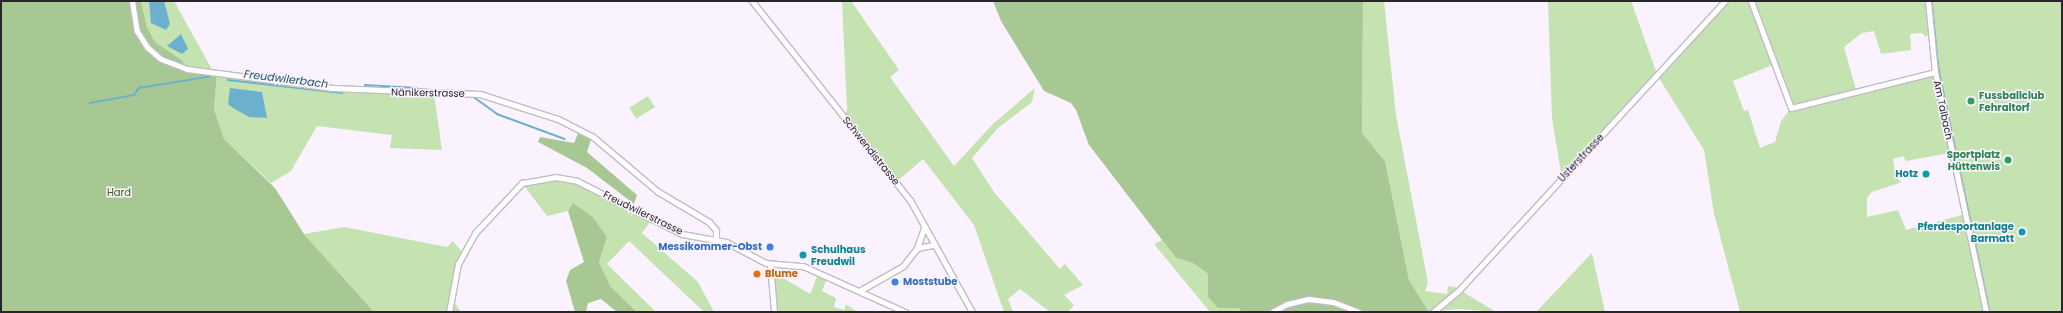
<!DOCTYPE html>
<meta charset="utf-8">
<style>
body{margin:0}
#map{position:relative;width:2063px;height:313px;overflow:hidden;background:#faf3ff;font-family:Poppins,sans-serif}
div>[style]{position:absolute}
.green>*{inset:0;background:#c4e3b0;transform-origin:0 0}
.forest>*{inset:0;background:#a8c893}
.water>*{inset:0;background:#6bb1cd}
.stream>*{height:1.5px;margin:-0.75px;padding:0 0.75px;transform-origin:0.75px;border-radius:0.75px;background:#6bb1cd}
.roads{filter:drop-shadow(1px 0 #c2bac8) drop-shadow(-1px 0 #c2bac8) drop-shadow(0 1px #c2bac8) drop-shadow(0 -1px #c2bac8)}
.minor>*{height:5px;margin:-2.5px;padding:0 2.5px;transform-origin:2.5px;border-radius:2.5px;background:#fff}
.dots>*{width:11px;height:11px;translate:-50% -50%;box-sizing:border-box;border:2px solid #faf3ff;border-radius:50%}
span{translate:-50% -50%;white-space:nowrap;text-align:center;line-height:1.15;-webkit-text-stroke:3px #faf3ff;paint-order:stroke}
.street-label{font-size:10px;color:#28252b}
.leisure-label{font-size:10px;color:#27864d;font-weight:700}
.left{translate:0 -50%;text-align:left}
.right{translate:-100% -50%;text-align:right}
.culture-label{font-size:10px;color:#0d838f;font-weight:700}
.park-label{font-size:10px;color:#396015}
.shop-label{font-size:10px;color:#366cbe;font-weight:700}
.food-label{font-size:10px;color:#c56008;font-weight:700}
.water-label{font-size:11px;color:#195367;font-style:italic}
.frame{position:absolute;inset:0;border:2px solid #28252b;pointer-events:none}
</style>
<div id="map">
<div class="green">
<i style="clip-path:polygon(141px 1px,174px 1px,214px 73px,187px 69px,182px 60px,155px 42px,147px 27px)"></i>
<i style="clip-path:polygon(842px 1px,851px 1px,899px 70px,890px 77px,954px 166px,993px 124px,1035px 88px,1032px 102px,998px 128px,972px 158px,994px 192px,1060px 269px,1065px 264px,1083px 285px,1064px 295px,1074px 305px,1068px 312px,1050px 312px,1020px 289px,1008px 299px,1013px 312px,1004px 312px,974px 225px,923px 159px,896px 182px,844px 118px,847px 110px)"></i>
<i style="clip-path:polygon(1363px 1px,1384px 1px,1396px 115px,1428px 283px,1425px 291px,1447px 294px,1448px 286px,1455px 287px,1496px 312px,1458px 309px,1429px 312px,1409px 280px,1385px 161px,1362px 133px)"></i>
<i style="clip-path:polygon(evenodd,1548px 1px,1631px 1px,1657px 74px,1725px 1px,2061px 1px,2062px 312px,1740px 312px,1714px 213px,1704px 150px,1657px 75px,1562px 179px,1552px 119px,1548px 1px,1874px 31px,1881px 54px,1911px 50px,1910px 34px,1922px 33px,1926px 37px,1929px 33px,1935px 72px,1856px 90px,1844px 47px,1862px 33px,1874px 31px,1548px 1px,1775px 64px,1791px 108px,1781px 121px,1775px 142px,1760px 148px,1748px 110px,1744px 111px,1733px 81px,1775px 64px,1548px 1px,1950px 153px,1966px 229px,1962px 215px,1906px 230px,1898px 210px,1867px 217px,1867px 198px,1872px 192px,1902px 182px,1896px 178px,1893px 159px,1903px 156px,1906px 161px,1950px 153px)"></i>
<i style="clip-path:polygon(217px 74px,376px 92px,434px 94px,442px 150px,390px 148px,392px 135px,317px 126px,291px 171px,271px 183px,224px 139px,214px 109px)"></i>
<i style="left:648px;top:96px;width:13px;height:22px;rotate:58deg"></i>
<i style="clip-path:polygon(539px 178px,577px 181px,652px 219px,642px 233px,698px 282px,714px 312px,704px 312px,629px 241px,607px 264px,656px 312px,637px 312px,610px 286px,604px 275px,599px 263px,607px 237px,593px 217px,573px 203px,568px 211px,547px 216px,522px 183px)"></i>
<i style="clip-path:polygon(344px 227px,447px 247px,453px 241px,462px 252px,451px 297px,461px 312px,374px 312px,304px 234px)"></i>
<i style="clip-path:polygon(1162px 240px,1176px 258px,1193px 263px,1208px 274px,1208px 285px,1242px 312px,1210px 312px,1154px 244px)"></i>
<i style="clip-path:polygon(1592px 253px,1605px 312px,1536px 312px)"></i>
<i style="clip-path:polygon(771px 271px,810px 294px,819px 272px,828px 276px,822px 291px,836px 298px,834px 307px,844px 310px,846px 304px,857px 312px,774px 312px)"></i>
</div>
<div class="forest">
<i style="clip-path:polygon(1px 1px,141px 1px,147px 27px,155px 42px,182px 60px,187px 69px,217px 74px,214px 109px,224px 139px,275px 188px,304px 234px,374px 312px,1px 312px)"></i>
<i style="clip-path:polygon(993px 1px,1363px 1px,1362px 133px,1385px 161px,1409px 280px,1429px 312px,1242px 312px,1238px 308px,1218px 308px,1208px 297px,1208px 274px,1193px 263px,1176px 258px,1089px 145px,1076px 110px,1071px 103px,1044px 91px,1001px 21px)"></i>
<i style="clip-path:polygon(580px 129px,592px 136px,587px 152px,637px 195px,634px 204px,587px 168px,538px 142px,540px 137px,574px 143px)"></i>
<i style="clip-path:polygon(573px 203px,593px 217px,607px 237px,599px 263px,610px 286px,637px 312px,617px 312px,601px 299px,588px 303px,586px 312px,575px 312px,566px 281px,570px 270px,584px 262px,568px 211px)"></i>
</div>
<div class="water">
<i style="clip-path:polygon(149px 1px,164px 1px,170px 24px,166px 30px,151px 23px)"></i>
<i style="clip-path:polygon(181px 34px,188px 49px,182px 54px,167px 46px)"></i>
<i style="clip-path:polygon(230px 88px,262px 92px,267px 118px,249px 117px,233px 108px,228px 104px)"></i>
</div>
<div class="stream">
<i style="left:1932px;top:1px;width:69px;rotate:84.2deg"></i>
<i style="left:1939px;top:70px;width:247px;rotate:78.1deg"></i>
<i style="left:228px;top:80px;width:115px;rotate:6.5deg"></i>
<i style="left:365px;top:85px;width:52px;rotate:3.3deg"></i>
<i style="left:474px;top:97px;width:29px;rotate:36deg"></i>
<i style="left:497px;top:114px;width:72px;rotate:20.2deg"></i>
<i style="left:90px;top:103px;width:45px;rotate:-10.3deg"></i>
<i style="left:134px;top:95px;width:9px;rotate:-54deg"></i>
<i style="left:139px;top:88px;width:70px;rotate:-9.1deg"></i>
</div>
<div class="roads">
<div class="minor">
<i style="left:132px;top:1px;width:30px;rotate:81deg"></i>
<i style="left:137px;top:31px;width:19px;rotate:58deg"></i>
<i style="left:147px;top:47px;width:18px;rotate:41deg"></i>
<i style="left:161px;top:59px;width:28px;rotate:21deg"></i>
<i style="left:187px;top:69px;width:147px;rotate:7.4deg"></i>
<i style="left:333px;top:88px;width:147px;rotate:2.3deg"></i>
<i style="left:480px;top:94px;width:82px;rotate:17.8deg"></i>
<i style="left:558px;top:119px;width:38px;rotate:27deg"></i>
<i style="left:592px;top:136px;width:85px;rotate:40.2deg"></i>
<i style="left:657px;top:191px;width:61px;rotate:30.8deg"></i>
<i style="left:709px;top:222px;width:11px;rotate:49deg"></i>
<i style="left:716px;top:230px;width:10px;rotate:90deg"></i>
<i style="left:752px;top:1px;width:254px;rotate:51.6deg"></i>
<i style="left:910px;top:200px;width:128px;rotate:61deg"></i>
<i style="left:1751px;top:1px;width:114px;rotate:69.5deg"></i>
<i style="left:1791px;top:108px;width:148px;rotate:-14deg"></i>
<i style="left:1928px;top:1px;width:71px;rotate:84.4deg"></i>
<i style="left:1935px;top:72px;width:245px;rotate:78deg"></i>
<i style="left:917px;top:248px;width:16px;rotate:-11deg"></i>
<i style="left:770px;top:264px;width:48px;rotate:85.2deg"></i>
<i style="left:861px;top:290px;width:48px;rotate:-29.7deg"></i>
<i style="left:903px;top:266px;width:23px;rotate:-52deg"></i>
<i style="left:917px;top:248px;width:21px;rotate:-71deg"></i>
<i style="left:449px;top:312px;width:49px;rotate:-79.4deg"></i>
<i style="left:458px;top:264px;width:35px;rotate:-61deg"></i>
<i style="left:475px;top:233px;width:69px;rotate:-46.8deg"></i>
<i style="left:522px;top:183px;width:34px;rotate:-10deg"></i>
<i style="left:555px;top:177px;width:22px;rotate:10deg"></i>
<i style="left:577px;top:181px;width:118px;rotate:26.8deg"></i>
<i style="left:682px;top:234px;width:45px;rotate:10.3deg"></i>
<i style="left:726px;top:242px;width:45px;rotate:27.7deg"></i>
<i style="left:766px;top:263px;width:37px;rotate:5deg"></i>
<i style="left:803px;top:266px;width:112px;rotate:24.3deg"></i>
<i style="left:1272px;top:312px;width:17px;rotate:-28deg"></i>
<i style="left:1287px;top:304px;width:22px;rotate:-13deg"></i>
<i style="left:1308px;top:299px;width:25px;rotate:7deg"></i>
<i style="left:1333px;top:302px;width:28px;rotate:21deg"></i>
<i style="left:1433px;top:312px;width:35px;rotate:-40deg"></i>
<i style="left:1460px;top:289px;width:391px;rotate:-47.4deg"></i>
</div>
</div>
<div class="dots">
<i style="left:1971px;top:101px;background:#2e9e5b"></i>
<i style="left:2008px;top:160px;background:#2e9e5b"></i>
<i style="left:1926px;top:174px;background:#0f9aa8"></i>
<i style="left:2022px;top:232px;background:#0f9aa8"></i>
<i style="left:770px;top:247px;background:#3f7fe0"></i>
<i style="left:803px;top:255px;background:#0f9aa8"></i>
<i style="left:757px;top:274px;background:#e8710a"></i>
<i style="left:895px;top:282px;background:#3f7fe0"></i>
</div>
<div class="street-label">
<span style="left:428px;top:93px;rotate:1deg">Nänikerstrasse</span>
<span style="left:1943px;top:110px;rotate:78deg">Am Talbach</span>
<span style="left:871px;top:151px;rotate:51deg">Schwendistrasse</span>
<span style="left:1581px;top:158px;rotate:-47deg">Usterstrasse</span>
<span style="left:643px;top:213px;rotate:26deg">Freudwilerstrasse</span>
</div>
<div class="leisure-label">
<span class="left" style="left:1979px;top:101px">Fussballclub<br>Fehraltorf</span>
<span class="right" style="left:2000px;top:160px">Sportplatz<br>Hüttenwis</span>
</div>
<div class="culture-label">
<span class="right" style="left:1918px;top:174px">Hotz</span>
<span class="right" style="left:2014px;top:232px">Pferdesportanlage<br>Barmatt</span>
<span class="left" style="left:811px;top:255px">Schulhaus<br>Freudwil</span>
</div>
<div class="park-label">
<span style="left:119px;top:193px">Hard</span>
</div>
<div class="shop-label">
<span class="right" style="left:762px;top:247px">Messikommer-Obst</span>
<span class="left" style="left:903px;top:282px">Moststube</span>
</div>
<div class="food-label">
<span class="left" style="left:765px;top:274px">Blume</span>
</div>
<div class="water-label">
<span style="left:286px;top:79px;rotate:7deg">Freudwilerbach</span>
</div>
<div class="frame"></div>
</div>
